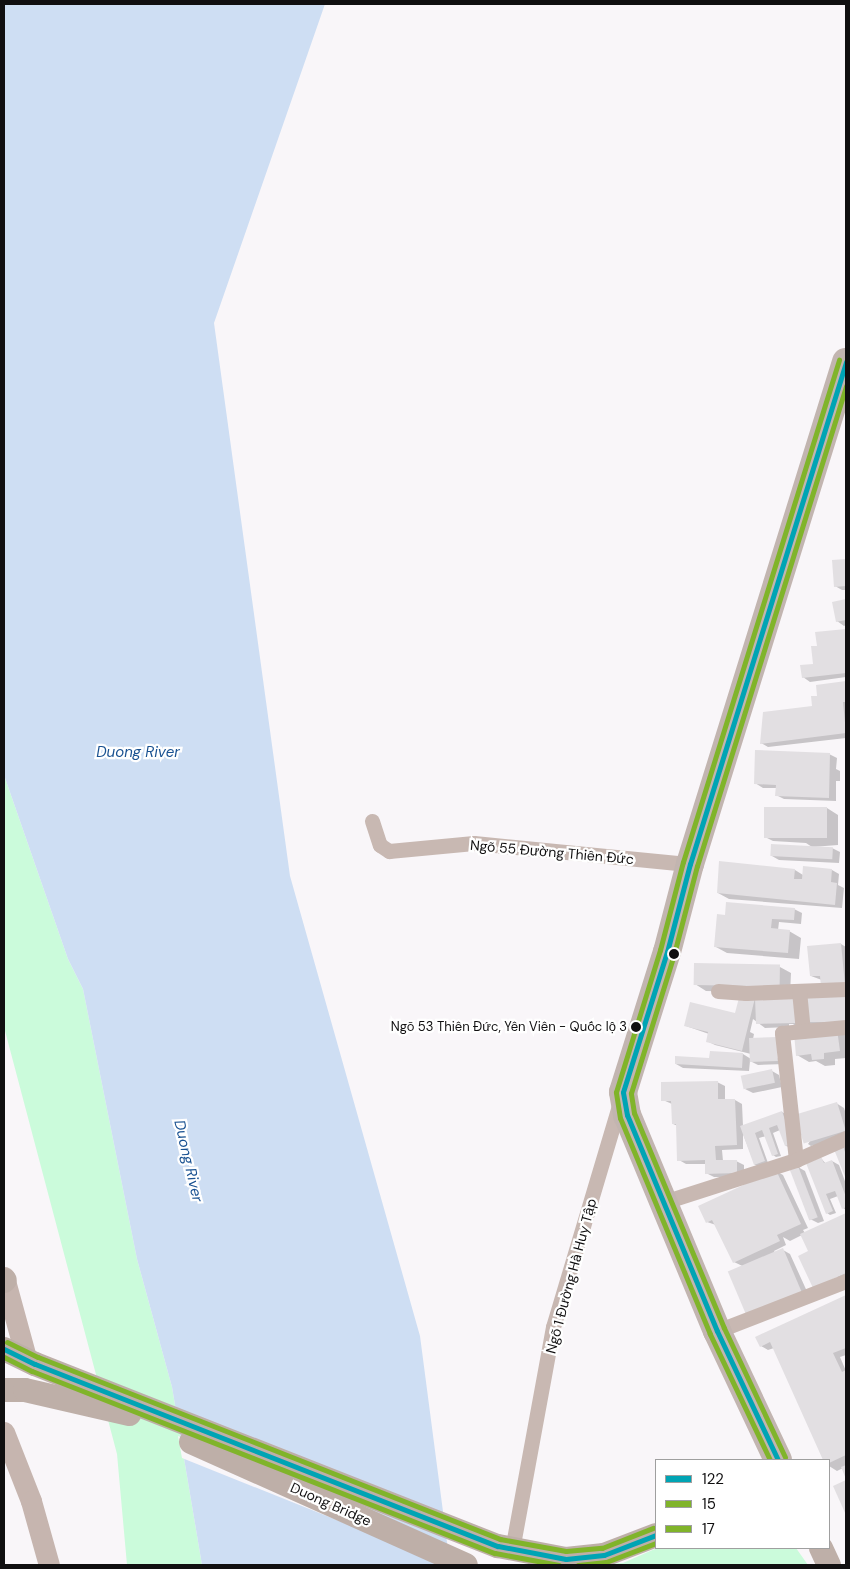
<!DOCTYPE html>
<meta charset="utf-8">
<style>
body{margin:0}
#map{position:relative;width:850px;height:1569px;overflow:hidden;background:#f9f6f9;font-family:"DM Sans",sans-serif}
div>[style]{position:absolute}
.green>*{inset:0;background:#cbfbdb}
.water>*{inset:0;background:#cedef3}
.pier>*{inset:0;background:#f9f6f9}
.shadow>*{inset:0;background:#0003}
.building>*{inset:0;background:#e2dfe2;transform-origin:0 0}
.street>*{height:15px;margin:-7.5px;padding:0 7.5px;transform-origin:7.5px;border-radius:7.5px;background:#c8b8b2}
.secondary>*{height:21px;margin:-10.5px;padding:0 10.5px;transform-origin:10.5px;border-radius:10.5px;background:#c6b5af}
.primary>*{height:24px;margin:-12px;padding:0 12px;transform-origin:12px;border-radius:12px;background:#beafa8}
.highway>*{height:28px;margin:-14px;padding:0 14px;transform-origin:14px;border-radius:14px;background:#c2b5b0}
.bus-1>*{height:5px;margin:-2.5px;padding:0 2.5px;transform-origin:2.5px;border-radius:2.5px;background:#00a4b4}
.bus-2>*{height:5px;margin:-2.5px;padding:0 2.5px;transform-origin:2.5px;border-radius:2.5px;background:#80b42a}
.bus-3>*{height:5px;margin:-2.5px;padding:0 2.5px;transform-origin:2.5px;border-radius:2.5px;background:#80b42a}
.dots>*{width:14px;height:14px;translate:-50% -50%;box-sizing:border-box;border:2px solid #fff;border-radius:50%}
span{translate:-50% -50%;white-space:nowrap;text-align:center;line-height:1.15;-webkit-text-stroke:4.5px #fff;paint-order:stroke}
.bus-label{font-size:13px;color:#100f10}
.right{translate:-100% -50%;text-align:right}
.street-label{font-size:14px;color:#100f10}
.water-label{font-size:15px;color:#195191;font-style:italic}
.frame{position:absolute;inset:0;border:5px solid #100f10;pointer-events:none}
.legend{position:absolute;left:655px;top:1459px;width:175px;height:90px;box-sizing:border-box;background:#fff;border:1px solid #9f9f9f;margin:0;padding:6px 9px;list-style:none;font-size:15px;color:#100f10}
.legend li{display:flex;align-items:center;gap:10px;height:25px}
.legend b{width:25px;border:1px solid #9f9f9f}
</style>
<div id="map">
<div class="green">
<i style="clip-path:polygon(4px 775px,68px 959px,83px 989px,137px 1259px,172px 1387px,202px 1565px,127px 1565px,117px 1454px,4px 1027px)"></i>
<i style="clip-path:polygon(657px 1548px,796px 1548px,808px 1565px,595px 1565px,623px 1563px)"></i>
</div>
<div class="water">
<i style="clip-path:polygon(4px 4px,325px 4px,214px 323px,290px 876px,420px 1336px,450px 1565px,202px 1565px,172px 1387px,137px 1259px,83px 989px,68px 959px,4px 775px)"></i>
</div>
<div class="pier">
<i style="clip-path:polygon(178px 1436px,453px 1564px,449px 1565px,182px 1458px)"></i>
</div>
<div class="shadow">
<i style="clip-path:polygon(846px 560px,846px 590px,842px 590px,835px 586px,834px 561px)"></i>
<i style="clip-path:polygon(846px 600px,846px 625px,844px 626px,837px 621px,833px 603px)"></i>
<i style="clip-path:polygon(846px 630px,846px 677px,810px 682px,803px 677px,815px 665px,818px 647px,816px 633px)"></i>
<i style="clip-path:polygon(846px 683px,846px 738px,768px 747px,761px 743px,815px 707px,818px 697px,817px 686px)"></i>
<i style="clip-path:polygon(829px 754px,837px 758px,836px 769px,840px 771px,840px 781px,836px 781px,836px 801px,784px 799px,776px 795px,777px 788px,763px 788px,755px 783px)"></i>
<i style="clip-path:polygon(827px 808px,838px 815px,838px 845px,812px 847px,806px 843px,773px 841px,765px 837px)"></i>
<i style="clip-path:polygon(832px 848px,840px 852px,839px 863px,779px 860px,772px 856px)"></i>
<i style="clip-path:polygon(795px 870px,803px 875px,832px 870px,839px 874px,838px 885px,844px 888px,842px 908px,729px 899px,718px 893px)"></i>
<i style="clip-path:polygon(794px 909px,802px 913px,801px 924px,779px 922px,778px 930px,789px 931px,801px 938px,799px 959px,727px 953px,716px 947px,726px 916px)"></i>
<i style="clip-path:polygon(841px 944px,846px 947px,846px 989px,811px 976px,808px 947px)"></i>
<i style="clip-path:polygon(780px 967px,791px 973px,790px 995px,846px 994px,846px 1025px,797px 1027px,793px 1024px,789px 1024px,789px 1027px,765px 1028px,753px 1019px,750px 1032px,754px 1034px,753px 1039px,785px 1064px,758px 1065px,750px 1061px,749px 1071px,683px 1068px,676px 1064px,743px 1054px,751px 1059px,751px 1054px,715px 1045px,707px 1041px,709px 1034px,686px 1026px,736px 1015px,741px 995px,790px 993px,706px 991px,695px 984px)"></i>
<i style="clip-path:polygon(837px 1030px,846px 1035px,846px 1058px,835px 1059px,835px 1065px,825px 1066px,816px 1061px,809px 1062px,797px 1055px)"></i>
<i style="clip-path:polygon(772px 1071px,779px 1075px,782px 1087px,753px 1093px,745px 1089px)"></i>
<i style="clip-path:polygon(717px 1082px,725px 1086px,725px 1100px,735px 1100px,742px 1104px,743px 1126px,782px 1112px,789px 1116px,789px 1147px,786px 1146px,780px 1130px,773px 1133px,781px 1156px,776px 1157px,773px 1155px,766px 1136px,759px 1138px,768px 1163px,758px 1166px,755px 1165px,743px 1134px,743px 1149px,722px 1150px,723px 1161px,736px 1161px,744px 1165px,744px 1177px,714px 1177px,706px 1173px,706px 1164px,686px 1164px,679px 1160px,678px 1126px,673px 1124px,672px 1104px,663px 1100px)"></i>
<i style="clip-path:polygon(836px 1103px,844px 1108px,846px 1114px,846px 1137px,811px 1146px,808px 1144px)"></i>
<i style="clip-path:polygon(842px 1145px,846px 1148px,846px 1175px,835px 1148px)"></i>
<i style="clip-path:polygon(821px 1158px,826px 1164px,832px 1161px,839px 1165px,846px 1184px,846px 1210px,843px 1208px,838px 1196px,830px 1199px,836px 1213px,830px 1215px,827px 1213px)"></i>
<i style="clip-path:polygon(798px 1167px,805px 1171px,824px 1221px,818px 1223px,810px 1219px)"></i>
<i style="clip-path:polygon(776px 1171px,783px 1175px,808px 1228px,803px 1230px,805px 1233px,846px 1214px,846px 1229px,843px 1222px,840px 1222px,846px 1235px,846px 1284px,810px 1252px,802px 1235px,790px 1241px,783px 1237px,786px 1245px,774px 1251px,775px 1253px,783px 1250px,790px 1254px,810px 1298px,734px 1262px,716px 1225px,707px 1222px)"></i>
<i style="clip-path:polygon(846px 1297px,846px 1355px,840px 1357px,846px 1371px,846px 1475px,843px 1468px,837px 1471px,829px 1466px,829px 1460px,824px 1460px,774px 1348px,768px 1350px,761px 1346px)"></i>
</div>
<div class="building">
<i style="clip-path:polygon(846px 559px,846px 586px,834px 587px,832px 560px)"></i>
<i style="clip-path:polygon(846px 599px,846px 620px,836px 622px,832px 602px)"></i>
<i style="clip-path:polygon(846px 629px,846px 673px,802px 678px,800px 665px,813px 664px,811px 646px,817px 646px,815px 632px)"></i>
<i style="clip-path:polygon(846px 681px,846px 702px,843px 702px,846px 733px,760px 744px,763px 712px,812px 706px,811px 696px,817px 696px,816px 685px)"></i>
<i style="clip-path:polygon(755px 750px,830px 753px,829px 798px,775px 796px,776px 785px,754px 784px)"></i>
<i style="left:764px;top:807px;width:63px;height:31px"></i>
<i style="left:771px;top:844px;width:62px;height:12px;rotate:3deg"></i>
<i style="clip-path:polygon(719px 861px,795px 869px,794px 879px,802px 879px,803px 866px,832px 869px,831px 882px,837px 883px,835px 905px,717px 893px)"></i>
<i style="clip-path:polygon(726px 902px,795px 908px,794px 920px,772px 919px,771px 928px,790px 930px,788px 953px,714px 947px,717px 914px,725px 915px)"></i>
<i style="clip-path:polygon(841px 943px,845px 985px,821px 987px,820px 976px,810px 976px,807px 946px)"></i>
<i style="left:694px;top:963px;width:86px;height:22px;rotate:1deg"></i>
<i style="left:846px;top:992px;width:30px;height:44px;rotate:90deg"></i>
<i style="clip-path:polygon(740px 994px,796px 994px,797px 1023px,756px 1024px,755px 998px,742px 1051px,706px 1042px,708px 1032px,684px 1026px,690px 1002px,735px 1013px)"></i>
<i style="clip-path:polygon(837px 1029px,840px 1051px,824px 1053px,824px 1059px,812px 1060px,811px 1054px,796px 1056px,794px 1033px)"></i>
<i style="left:777px;top:1037px;width:24px;height:28px;rotate:88deg"></i>
<i style="clip-path:polygon(710px 1051px,743px 1053px,742px 1068px,675px 1064px,675px 1056px,709px 1058px)"></i>
<i style="left:772px;top:1069px;width:14px;height:32px;rotate:78deg"></i>
<i style="clip-path:polygon(718px 1081px,718px 1099px,735px 1099px,737px 1145px,715px 1146px,716px 1160px,737px 1160px,737px 1173px,705px 1174px,705px 1160px,677px 1161px,676px 1124px,672px 1124px,671px 1101px,661px 1101px,661px 1082px)"></i>
<i style="left:837px;top:1102px;width:30px;height:44px;rotate:73deg"></i>
<i style="clip-path:polygon(782px 1111px,793px 1144px,785px 1146px,777px 1125px,769px 1128px,778px 1154px,772px 1156px,762px 1130px,755px 1133px,765px 1161px,754px 1165px,740px 1126px)"></i>
<i style="clip-path:polygon(842px 1143px,846px 1155px,846px 1179px,833px 1147px)"></i>
<i style="clip-path:polygon(821px 1157px,824px 1163px,832px 1160px,846px 1197px,846px 1207px,842px 1209px,835px 1191px,826px 1194px,833px 1211px,826px 1214px,806px 1163px)"></i>
<i style="left:798px;top:1166px;width:55px;height:9px;rotate:69deg"></i>
<i style="clip-path:polygon(776px 1170px,801px 1224px,777px 1235px,780px 1241px,733px 1263px,712px 1220px,706px 1223px,698px 1206px)"></i>
<i style="clip-path:polygon(846px 1213px,846px 1273px,813px 1288px,798px 1256px,808px 1251px,800px 1234px)"></i>
<i style="left:783px;top:1248px;width:50px;height:60px;rotate:67deg"></i>
<i style="clip-path:polygon(846px 1295px,846px 1348px,833px 1353px,842px 1372px,846px 1370px,846px 1455px,829px 1463px,829px 1460px,823px 1460px,770px 1342px,760px 1347px,755px 1337px)"></i>
<i style="clip-path:polygon(846px 1465px,846px 1479px,841px 1467px)"></i>
<i style="clip-path:polygon(846px 1480px,846px 1515px,833px 1486px)"></i>
</div>
<div class="street">
<i style="left:372px;top:821px;width:25px;rotate:72deg"></i>
<i style="left:380px;top:845px;width:11px;rotate:34deg"></i>
<i style="left:389px;top:851px;width:85px;rotate:-5.4deg"></i>
<i style="left:474px;top:843px;width:217px;rotate:5.6deg"></i>
<i style="left:718px;top:991px;width:28px;rotate:4deg"></i>
<i style="left:746px;top:993px;width:100px;rotate:-2.3deg"></i>
<i style="left:799px;top:991px;width:40px;rotate:84.3deg"></i>
<i style="left:796px;top:1160px;width:128px;rotate:-96.3deg"></i>
<i style="left:782px;top:1033px;width:64px;rotate:-5.4deg"></i>
<i style="left:664px;top:1202px;width:139px;rotate:-17.7deg"></i>
<i style="left:796px;top:1160px;width:55px;rotate:-23.7deg"></i>
<i style="left:717px;top:1331px;width:138px;rotate:-21.2deg"></i>
<i style="left:512px;top:1550px;width:227px;rotate:-79.6deg"></i>
<i style="left:553px;top:1327px;width:235px;rotate:-73.4deg"></i>
</div>
<div class="secondary">
<i style="left:4px;top:1277px;width:87px;rotate:74.7deg"></i>
<i style="left:4px;top:1432px;width:74px;rotate:68.6deg"></i>
<i style="left:31px;top:1501px;width:66px;rotate:74.3deg"></i>
</div>
<div class="primary">
<i style="left:4px;top:1281px;width:1px;rotate:-45deg"></i>
<i style="left:4px;top:1349px;width:34px;rotate:26deg"></i>
<i style="left:35px;top:1364px;width:497px;rotate:21.5deg"></i>
<i style="left:498px;top:1546px;width:69px;rotate:10.8deg"></i>
<i style="left:566px;top:1559px;width:38px;rotate:-6deg"></i>
<i style="left:604px;top:1555px;width:56px;rotate:-21deg"></i>
<i style="left:4px;top:1390px;width:21px"></i>
<i style="left:25px;top:1390px;width:107px;rotate:13deg"></i>
<i style="left:191px;top:1442px;width:301px;rotate:24.1deg"></i>
<i style="left:821px;top:1548px;width:19px;rotate:65deg"></i>
</div>
<div class="highway">
<i style="left:778px;top:1460px;width:143px;rotate:-115.3deg"></i>
<i style="left:717px;top:1331px;width:234px;rotate:-112.6deg"></i>
<i style="left:627px;top:1115px;width:23px;rotate:-100deg"></i>
<i style="left:623px;top:1092px;width:147px;rotate:-72.6deg"></i>
<i style="left:667px;top:952px;width:91px;rotate:-75.4deg"></i>
<i style="left:690px;top:864px;width:526px;rotate:-72.74deg"></i>
</div>
<div class="bus-1">
<i style="left:4px;top:1349px;width:34px;rotate:26deg"></i>
<i style="left:35px;top:1364px;width:497px;rotate:21.5deg"></i>
<i style="left:498px;top:1546px;width:69px;rotate:10.8deg"></i>
<i style="left:566px;top:1559px;width:38px;rotate:-6deg"></i>
<i style="left:604px;top:1555px;width:56px;rotate:-21deg"></i>
<i style="left:778px;top:1460px;width:143px;rotate:-115.3deg"></i>
<i style="left:717px;top:1331px;width:234px;rotate:-112.6deg"></i>
<i style="left:627px;top:1115px;width:23px;rotate:-100deg"></i>
<i style="left:623px;top:1092px;width:147px;rotate:-72.6deg"></i>
<i style="left:667px;top:952px;width:91px;rotate:-75.4deg"></i>
<i style="left:690px;top:864px;width:526px;rotate:-72.74deg"></i>
</div>
<div class="bus-2">
<i style="left:4px;top:1357px;width:31px;rotate:27deg"></i>
<i style="left:32px;top:1371px;width:497px;rotate:21.5deg"></i>
<i style="left:495px;top:1553px;width:65px;rotate:10.6deg"></i>
<i style="left:785px;top:1457px;width:143px;rotate:-115.3deg"></i>
<i style="left:724px;top:1328px;width:233px;rotate:-112.7deg"></i>
<i style="left:634px;top:1113px;width:20px;rotate:-99deg"></i>
<i style="left:631px;top:1093px;width:145px;rotate:-72.8deg"></i>
<i style="left:674px;top:954px;width:91px;rotate:-75.4deg"></i>
<i style="left:697px;top:866px;width:503px;rotate:-72.75deg"></i>
<i style="left:578px;top:1565px;width:28px;rotate:-6deg"></i>
<i style="left:606px;top:1562px;width:53px;rotate:-20.8deg"></i>
</div>
<div class="bus-3">
<i style="left:7px;top:1342px;width:34px;rotate:26deg"></i>
<i style="left:38px;top:1357px;width:497px;rotate:21.5deg"></i>
<i style="left:500px;top:1539px;width:67px;rotate:10.3deg"></i>
<i style="left:566px;top:1551px;width:36px;rotate:-5deg"></i>
<i style="left:602px;top:1548px;width:55px;rotate:-21.4deg"></i>
<i style="left:770px;top:1460px;width:140px;rotate:-115.5deg"></i>
<i style="left:710px;top:1334px;width:234px;rotate:-112.6deg"></i>
<i style="left:620px;top:1118px;width:26px;rotate:-99deg"></i>
<i style="left:616px;top:1092px;width:149px;rotate:-72.8deg"></i>
<i style="left:660px;top:950px;width:91px;rotate:-75.4deg"></i>
<i style="left:683px;top:862px;width:526px;rotate:-72.74deg"></i>
</div>
<div class="dots">
<i style="left:674px;top:954px;background:#100f10"></i>
<i style="left:636px;top:1027px;background:#100f10"></i>
</div>
<div class="bus-label">
<span class="right" style="left:627px;top:1027px">Ngõ 53 Thiên Đức, Yên Viên - Quốc lộ 3</span>
</div>
<div class="street-label">
<span style="left:552px;top:852px;rotate:5deg">Ngõ 55 Đường Thiên Đức</span>
<span style="left:571px;top:1276px;rotate:-75deg">Ngõ 1 Đường Hà Huy Tập</span>
<span style="left:331px;top:1504px;rotate:24deg">Duong Bridge</span>
</div>
<div class="water-label">
<span style="left:138px;top:753px">Duong River</span>
<span style="left:188px;top:1161px;rotate:77deg">Duong River</span>
</div>
<div class="frame"></div>
<ul class="legend">
<li><b style="height:6px;background:#00a4b4"></b>122</li>
<li><b style="height:6px;background:#80b42a"></b>15</li>
<li><b style="height:6px;background:#80b42a"></b>17</li>
</ul>
</div>
